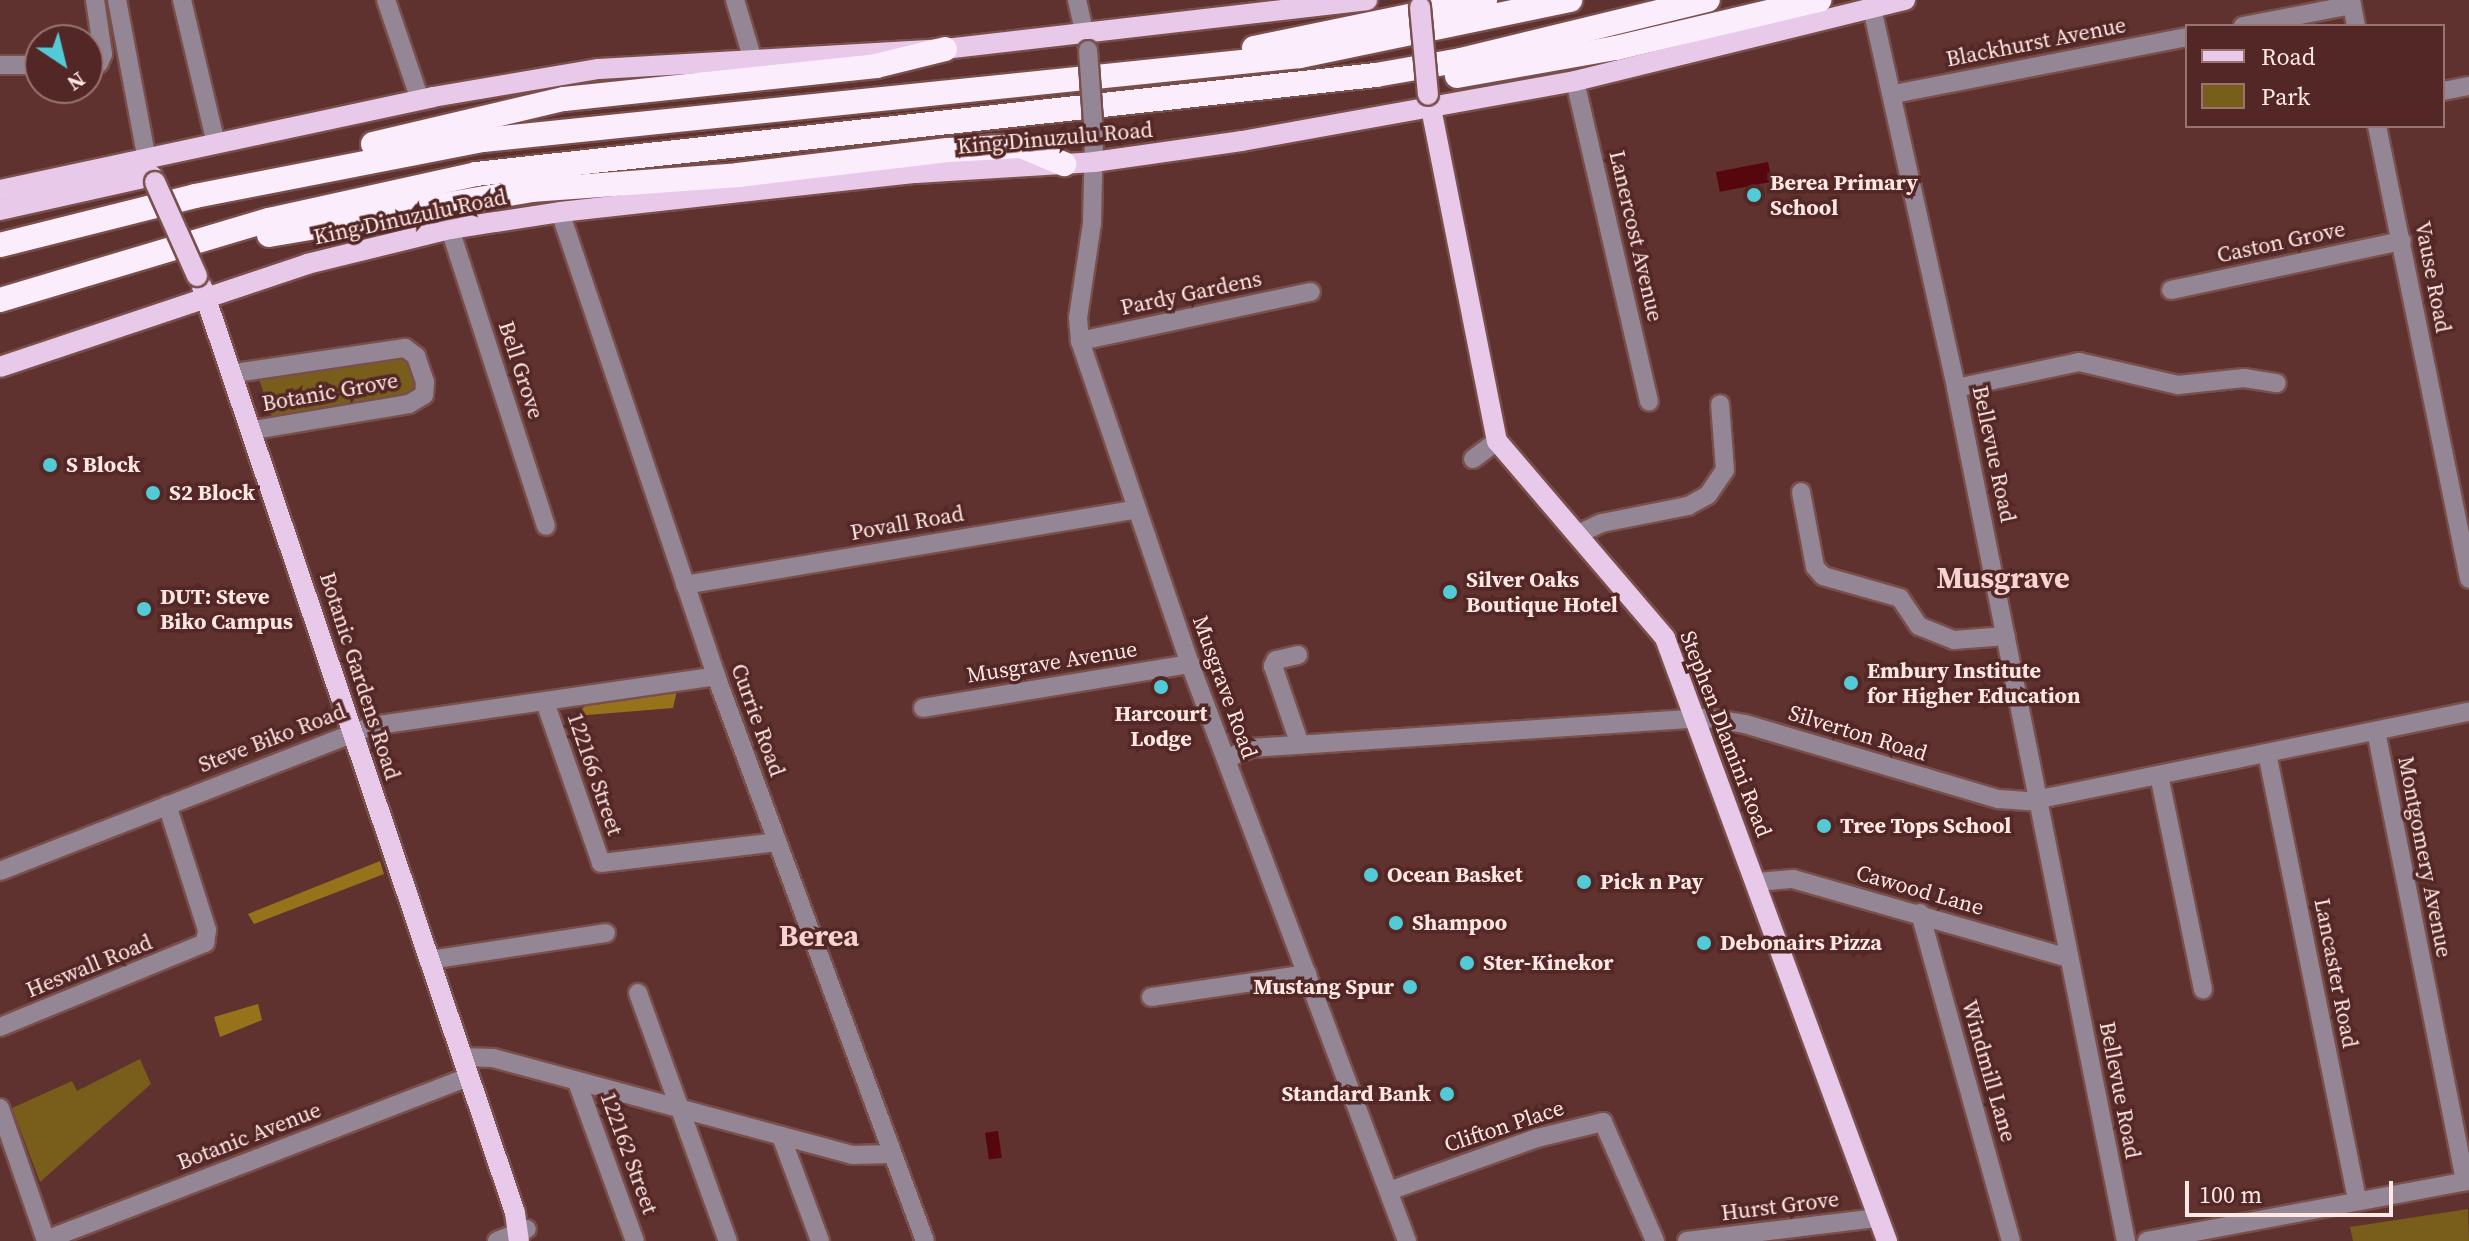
<!DOCTYPE html>
<style>
body{margin:0}
#map{position:relative;width:2469px;height:1241px;overflow:hidden;background:#5f322f;font-family:"Source Serif 4",serif}
div>[style]{position:absolute}
.green>*{inset:0;background:#795d1b}
.forest>*{inset:0;background:#96721a}
.water>*{inset:0;background:#55070d;transform-origin:0 0}
.roads{filter:drop-shadow(2px 0 #794f4c) drop-shadow(-2px 0 #794f4c) drop-shadow(0 2px #794f4c) drop-shadow(0 -2px #794f4c)}
.minor>*{height:18px;margin:-9px;padding:0 9px;transform-origin:9px;border-radius:9px;background:#958696}
.major>*{height:20px;margin:-10px;padding:0 10px;transform-origin:10px;border-radius:10px;background:#e9c9ea}
.highway>*{height:24px;margin:-12px;padding:0 12px;transform-origin:12px;border-radius:12px;background:#fcedfd}
.bridges{filter:drop-shadow(2px 0 #794f4c) drop-shadow(-2px 0 #794f4c) drop-shadow(0 2px #794f4c) drop-shadow(0 -2px #794f4c)}
.minor-bridge>*{height:18px;margin:-9px;padding:0 9px;transform-origin:9px;border-radius:9px;background:#958696}
.major-bridge>*{height:20px;margin:-10px;padding:0 10px;transform-origin:10px;border-radius:10px;background:#e9c9ea}
.dots>*{width:22px;height:22px;translate:-50% -50%;box-sizing:border-box;border:4px solid #532725;border-radius:50%}
span{translate:-50% -50%;white-space:nowrap;text-align:center;line-height:1.15;-webkit-text-stroke:7px #532725;paint-order:stroke}
.street-label{font-size:22px;color:#ffe7e4}
.poi-label{font-size:22px;color:#ffe7e4;font-weight:700}
.left{translate:0 -50%;text-align:left}
.right{translate:-100% -50%;text-align:right}
.district-label{font-size:30px;color:#f7d4d1;font-weight:700}
.legend{position:absolute;left:2185px;top:24px;width:260px;height:104px;box-sizing:border-box;background:#532725;border:2px solid #987471;margin:0;padding:10px 14px;list-style:none;font-size:24px;color:#ffe7e4}
.legend li{display:flex;align-items:center;gap:16px;height:40px}
.legend b{width:40px;border:2px solid #987471}
.north{position:absolute;left:24px;top:24px;width:80px;height:80px;box-sizing:border-box;background:#532725;border:2px solid #987471;border-radius:50%;rotate:145deg;font-size:22px;font-weight:700;line-height:32px;text-align:center;color:#ffe7e4}
.north::after{content:'';display:block;margin:auto;width:28px;height:36px;background:#52cbd7;clip-path:polygon(50% 0,100% 100%,50% 72%,0 100%)}
.scale{position:absolute;left:2185px;top:1181px;width:208px;height:36px;box-sizing:border-box;border:4px solid #ffe7e4;border-top:0;padding-left:10px;font-size:24px;line-height:28px;white-space:nowrap;color:#ffe7e4;-webkit-text-stroke:6px #532725;paint-order:stroke}
</style>
<div id="map">
<div class="green">
<i style="clip-path:polygon(401px 354px,410px 359px,418px 385px,410px 398px,272px 417px,258px 376px)"></i>
<i style="clip-path:polygon(140px 1059px,151px 1084px,40px 1182px,12px 1108px,72px 1081px,77px 1091px)"></i>
<i style="clip-path:polygon(2468px 1209px,2469px 1241px,2353px 1241px,2350px 1227px)"></i>
</div>
<div class="forest">
<i style="clip-path:polygon(677px 691px,673px 708px,575px 716px,585px 706px)"></i>
<i style="clip-path:polygon(380px 861px,384px 874px,254px 924px,248px 914px)"></i>
<i style="clip-path:polygon(258px 1004px,262px 1020px,220px 1037px,214px 1017px)"></i>
</div>
<div class="water">
<i style="left:1768px;top:162px;width:20px;height:53px;rotate:79deg"></i>
<i style="left:998px;top:1131px;width:27px;height:13px;rotate:82deg"></i>
</div>
<div class="roads">
<div class="minor">
<i style="left:117px;top:0;width:163px;rotate:79.4deg"></i>
<i style="left:182px;top:0;width:148px;rotate:76.7deg"></i>
<i style="left:386px;top:0;width:106px;rotate:71.2deg"></i>
<i style="left:735px;top:0;width:59px;rotate:73.4deg"></i>
<i style="left:1077px;top:0;width:49px;rotate:77.1deg"></i>
<i style="left:2351px;top:0;width:26px;rotate:79deg"></i>
<i style="left:1872px;top:8px;width:389px;rotate:77.5deg"></i>
<i style="left:1956px;top:388px;width:870px;rotate:78.73deg"></i>
<i style="left:2243px;top:26px;width:111px;rotate:-10.9deg"></i>
<i style="left:0;top:65px;width:40px"></i>
<i style="left:88px;top:65px;width:11px;rotate:-10deg"></i>
<i style="left:99px;top:63px;width:10px;rotate:-66deg"></i>
<i style="left:103px;top:54px;width:55px;rotate:-98.4deg"></i>
<i style="left:1575px;top:81px;width:329px;rotate:77deg"></i>
<i style="left:2443px;top:91px;width:26px;rotate:-11deg"></i>
<i style="left:1894px;top:94px;width:298px;rotate:-11deg"></i>
<i style="left:2377px;top:126px;width:462px;rotate:78.5deg"></i>
<i style="left:1094px;top:135px;width:88px;rotate:91.3deg"></i>
<i style="left:1092px;top:223px;width:96px;rotate:98.4deg"></i>
<i style="left:1078px;top:318px;width:23px;rotate:85deg"></i>
<i style="left:1080px;top:341px;width:341px;rotate:71.2deg"></i>
<i style="left:1190px;top:664px;width:616px;rotate:69.39deg"></i>
<i style="left:560px;top:212px;width:490px;rotate:71.4deg"></i>
<i style="left:716px;top:676px;width:602px;rotate:69.7deg"></i>
<i style="left:450px;top:229px;width:312px;rotate:72.1deg"></i>
<i style="left:2171px;top:290px;width:236px;rotate:-12deg"></i>
<i style="left:1080px;top:341px;width:236px;rotate:-12deg"></i>
<i style="left:235px;top:373px;width:172px;rotate:-8.4deg"></i>
<i style="left:405px;top:348px;width:14px;rotate:36deg"></i>
<i style="left:416px;top:356px;width:28px;rotate:71deg"></i>
<i style="left:425px;top:382px;width:13px;rotate:94deg"></i>
<i style="left:424px;top:395px;width:17px;rotate:149deg"></i>
<i style="left:409px;top:404px;width:158px;rotate:170.5deg"></i>
<i style="left:1956px;top:388px;width:126px;rotate:-11.9deg"></i>
<i style="left:2079px;top:362px;width:102px;rotate:13.1deg"></i>
<i style="left:2178px;top:385px;width:66px;rotate:-6.1deg"></i>
<i style="left:2244px;top:378px;width:33px;rotate:9deg"></i>
<i style="left:1473px;top:459px;width:30px;rotate:-37deg"></i>
<i style="left:1801px;top:492px;width:76px;rotate:79.4deg"></i>
<i style="left:1815px;top:567px;width:12px;rotate:48deg"></i>
<i style="left:1823px;top:576px;width:80px;rotate:15.9deg"></i>
<i style="left:1900px;top:598px;width:34px;rotate:56deg"></i>
<i style="left:1919px;top:626px;width:38px;rotate:22deg"></i>
<i style="left:1954px;top:640px;width:52px;rotate:-4.4deg"></i>
<i style="left:1578px;top:534px;width:26px;rotate:-25deg"></i>
<i style="left:1602px;top:523px;width:88px;rotate:-11.2deg"></i>
<i style="left:1688px;top:506px;width:23px;rotate:-29deg"></i>
<i style="left:1708px;top:495px;width:30px;rotate:-56deg"></i>
<i style="left:1725px;top:470px;width:66px;rotate:-94.3deg"></i>
<i style="left:685px;top:585px;width:458px;rotate:-9.5deg"></i>
<i style="left:1298px;top:655px;width:23px;rotate:167deg"></i>
<i style="left:1276px;top:660px;width:7px;rotate:117deg"></i>
<i style="left:1273px;top:666px;width:83px;rotate:71.1deg"></i>
<i style="left:545px;top:702px;width:170px;rotate:70.8deg"></i>
<i style="left:601px;top:863px;width:177px;rotate:-6.8deg"></i>
<i style="left:923px;top:708px;width:271px;rotate:-9.4deg"></i>
<i style="left:2376px;top:731px;width:459px;rotate:78.8deg"></i>
<i style="left:2267px;top:753px;width:457px;rotate:78.6deg"></i>
<i style="left:1226px;top:759px;width:27px;rotate:-24deg"></i>
<i style="left:1251px;top:748px;width:457px;rotate:-3.8deg"></i>
<i style="left:1707px;top:718px;width:38px;rotate:9deg"></i>
<i style="left:1745px;top:724px;width:265px;rotate:16.5deg"></i>
<i style="left:1999px;top:799px;width:31px;rotate:4deg"></i>
<i style="left:2030px;top:801px;width:448px;rotate:-11.5deg"></i>
<i style="left:2159px;top:775px;width:219px;rotate:78.4deg"></i>
<i style="left:0;top:871px;width:398px;rotate:-21.3deg"></i>
<i style="left:371px;top:726px;width:349px;rotate:-8.2deg"></i>
<i style="left:1757px;top:882px;width:36px;rotate:-5deg"></i>
<i style="left:1793px;top:879px;width:287px;rotate:16deg"></i>
<i style="left:1920px;top:913px;width:340px;rotate:74.5deg"></i>
<i style="left:430px;top:960px;width:178px;rotate:-8.7deg"></i>
<i style="left:638px;top:993px;width:264px;rotate:70.1deg"></i>
<i style="left:1151px;top:997px;width:158px;rotate:-8.4deg"></i>
<i style="left:0;top:1027px;width:222px;rotate:-22.3deg"></i>
<i style="left:205px;top:943px;width:13px;rotate:-81deg"></i>
<i style="left:207px;top:930px;width:131px;rotate:-107.7deg"></i>
<i style="left:462px;top:1057px;width:31px;rotate:2deg"></i>
<i style="left:493px;top:1058px;width:372px;rotate:15.1deg"></i>
<i style="left:852px;top:1155px;width:40px;rotate:-1.4deg"></i>
<i style="left:577px;top:1082px;width:169px;rotate:70deg"></i>
<i style="left:0;top:1108px;width:141px;rotate:70.9deg"></i>
<i style="left:781px;top:1136px;width:112px;rotate:69.6deg"></i>
<i style="left:1389px;top:1191px;width:157px;rotate:-19.7deg"></i>
<i style="left:1537px;top:1138px;width:68px;rotate:-13.6deg"></i>
<i style="left:1603px;top:1122px;width:130px;rotate:66.4deg"></i>
<i style="left:46px;top:1240px;width:453px;rotate:-21.1deg"></i>
<i style="left:497px;top:1241px;width:32px;rotate:-22deg"></i>
<i style="left:1687px;top:1241px;width:192px;rotate:-6.9deg"></i>
<i style="left:2147px;top:1241px;width:328px;rotate:-10.6deg"></i>
</div>
<div class="major">
<i style="left:1429px;top:98px;width:350px;rotate:78.8deg"></i>
<i style="left:1497px;top:441px;width:259px;rotate:49.5deg"></i>
<i style="left:1665px;top:638px;width:643px;rotate:69.79deg"></i>
<i style="left:0;top:190px;width:443px;rotate:-12.1deg"></i>
<i style="left:433px;top:97px;width:168px;rotate:-9.6deg"></i>
<i style="left:599px;top:69px;width:347px;rotate:-3.3deg"></i>
<i style="left:945px;top:49px;width:425px;rotate:-6.6deg"></i>
<i style="left:0;top:210px;width:156px;rotate:-12.6deg"></i>
<i style="left:202px;top:287px;width:977px;rotate:71.32deg"></i>
<i style="left:515px;top:1213px;width:28px;rotate:82deg"></i>
<i style="left:0;top:367px;width:324px;rotate:-18.5deg"></i>
<i style="left:307px;top:264px;width:147px;rotate:-13.8deg"></i>
<i style="left:450px;top:229px;width:111px;rotate:-8.8deg"></i>
<i style="left:560px;top:212px;width:358px;rotate:-6.3deg"></i>
<i style="left:916px;top:173px;width:178px;rotate:-3.5deg"></i>
<i style="left:1094px;top:162px;width:149px;rotate:-8.1deg"></i>
<i style="left:1242px;top:141px;width:338px;rotate:-10.2deg"></i>
<i style="left:1575px;top:81px;width:340px;rotate:-13.8deg"></i>
</div>
<div class="highway">
<i style="left:1254px;top:48px;width:236px;rotate:-11.7deg"></i>
<i style="left:1457px;top:76px;width:161px;rotate:-10deg"></i>
<i style="left:1616px;top:48px;width:209px;rotate:-13.3deg"></i>
<i style="left:373px;top:144px;width:196px;rotate:-13.3deg"></i>
<i style="left:564px;top:99px;width:314px;rotate:-6deg"></i>
<i style="left:876px;top:66px;width:71px;rotate:-13.8deg"></i>
<i style="left:269px;top:235px;width:266px;rotate:-9.7deg"></i>
<i style="left:531px;top:190px;width:208px;rotate:-4.1deg"></i>
<i style="left:738px;top:175px;width:211px;rotate:-6.8deg"></i>
<i style="left:948px;top:150px;width:73px;rotate:-3.1deg"></i>
<i style="left:1021px;top:146px;width:47px;rotate:22.7deg"></i>
<i style="left:0;top:245px;width:201px;rotate:-14.1deg"></i>
<i style="left:195px;top:196px;width:293px;rotate:-11deg"></i>
<i style="left:483px;top:140px;width:821px;rotate:-5.87deg"></i>
<i style="left:1300px;top:56px;width:276px;rotate:-11.7deg"></i>
<i style="left:0;top:300px;width:281px;rotate:-16.6deg"></i>
<i style="left:269px;top:220px;width:212px;rotate:-12.5deg"></i>
<i style="left:476px;top:174px;width:905px;rotate:-6.28deg"></i>
<i style="left:1376px;top:75px;width:86px;rotate:-10deg"></i>
<i style="left:1461px;top:60px;width:254px;rotate:-13.7deg"></i>
</div>
</div>
<div class="bridges">
<div class="minor-bridge">
<i style="left:1088px;top:50px;width:85px;rotate:86deg"></i>
</div>
<div class="major-bridge">
<i style="left:1420px;top:7px;width:88px;rotate:84.8deg"></i>
<i style="left:155px;top:182px;width:103px;rotate:65.9deg"></i>
</div>
</div>
<div class="dots">
<i style="left:1754px;top:195px;background:#52cbd7"></i>
<i style="left:50px;top:465px;background:#52cbd7"></i>
<i style="left:153px;top:493px;background:#52cbd7"></i>
<i style="left:1450px;top:592px;background:#52cbd7"></i>
<i style="left:144px;top:609px;background:#52cbd7"></i>
<i style="left:1851px;top:683px;background:#52cbd7"></i>
<i style="left:1161px;top:687px;background:#52cbd7"></i>
<i style="left:1824px;top:826px;background:#52cbd7"></i>
<i style="left:1371px;top:875px;background:#52cbd7"></i>
<i style="left:1584px;top:882px;background:#52cbd7"></i>
<i style="left:1396px;top:923px;background:#52cbd7"></i>
<i style="left:1704px;top:943px;background:#52cbd7"></i>
<i style="left:1467px;top:963px;background:#52cbd7"></i>
<i style="left:1410px;top:987px;background:#52cbd7"></i>
<i style="left:1447px;top:1094px;background:#52cbd7"></i>
</div>
<div class="street-label">
<span style="left:2036px;top:42px;rotate:-11deg">Blackhurst Avenue</span>
<span style="left:1055px;top:138px;rotate:-5deg">King Dinuzulu Road</span>
<span style="left:410px;top:217px;rotate:-12deg">King Dinuzulu Road</span>
<span style="left:1636px;top:236px;rotate:77deg">Lanercost Avenue</span>
<span style="left:2281px;top:242px;rotate:-12deg">Caston Grove</span>
<span style="left:2433px;top:277px;rotate:79deg">Vause Road</span>
<span style="left:1191px;top:293px;rotate:-12deg">Pardy Gardens</span>
<span style="left:521px;top:370px;rotate:72deg">Bell Grove</span>
<span style="left:330px;top:392px;rotate:-10deg">Botanic Grove</span>
<span style="left:1994px;top:454px;rotate:78deg">Bellevue Road</span>
<span style="left:907px;top:523px;rotate:-10deg">Povall Road</span>
<span style="left:1052px;top:662px;rotate:-9deg">Musgrave Avenue</span>
<span style="left:360px;top:676px;rotate:72deg">Botanic Gardens Road</span>
<span style="left:1225px;top:687px;rotate:70deg">Musgrave Road</span>
<span style="left:758px;top:720px;rotate:70deg">Currie Road</span>
<span style="left:1858px;top:733px;rotate:17deg">Silverton Road</span>
<span style="left:1726px;top:734px;rotate:69deg">Stephen Dlamini Road</span>
<span style="left:272px;top:738px;rotate:-21deg">Steve Biko Road</span>
<span style="left:595px;top:774px;rotate:71deg">122166 Street</span>
<span style="left:2425px;top:857px;rotate:79deg">Montgomery Avenue</span>
<span style="left:1920px;top:890px;rotate:16deg">Cawood Lane</span>
<span style="left:89px;top:966px;rotate:-22deg">Heswall Road</span>
<span style="left:2336px;top:973px;rotate:79deg">Lancaster Road</span>
<span style="left:1989px;top:1071px;rotate:74deg">Windmill Lane</span>
<span style="left:2120px;top:1090px;rotate:79deg">Bellevue Road</span>
<span style="left:1504px;top:1126px;rotate:-18deg">Clifton Place</span>
<span style="left:249px;top:1136px;rotate:-21deg">Botanic Avenue</span>
<span style="left:629px;top:1153px;rotate:70deg">122162 Street</span>
<span style="left:1780px;top:1206px;rotate:-7deg">Hurst Grove</span>
</div>
<div class="poi-label">
<span class="left" style="left:1770px;top:195px">Berea Primary<br>School</span>
<span class="left" style="left:66px;top:465px">S Block</span>
<span class="left" style="left:169px;top:493px">S2 Block</span>
<span class="left" style="left:1466px;top:592px">Silver Oaks<br>Boutique Hotel</span>
<span class="left" style="left:160px;top:609px">DUT: Steve<br>Biko Campus</span>
<span class="left" style="left:1867px;top:683px">Embury Institute<br>for Higher Education</span>
<span style="left:1161px;top:726px">Harcourt<br>Lodge</span>
<span class="left" style="left:1840px;top:826px">Tree Tops School</span>
<span class="left" style="left:1387px;top:875px">Ocean Basket</span>
<span class="left" style="left:1600px;top:882px">Pick n Pay</span>
<span class="left" style="left:1412px;top:923px">Shampoo</span>
<span class="left" style="left:1720px;top:943px">Debonairs Pizza</span>
<span class="left" style="left:1483px;top:963px">Ster-Kinekor</span>
<span class="right" style="left:1394px;top:987px">Mustang Spur</span>
<span class="right" style="left:1431px;top:1094px">Standard Bank</span>
</div>
<div class="district-label">
<span style="left:2003px;top:578px">Musgrave</span>
<span style="left:819px;top:936px">Berea</span>
</div>
<ul class="legend">
<li><b style="height:10px;background:#e9c9ea"></b>Road</li>
<li><b style="height:22px;background:#795d1b"></b>Park</li>
</ul>
<div class="north">N</div>
<div class="scale">100 m</div>
</div>
